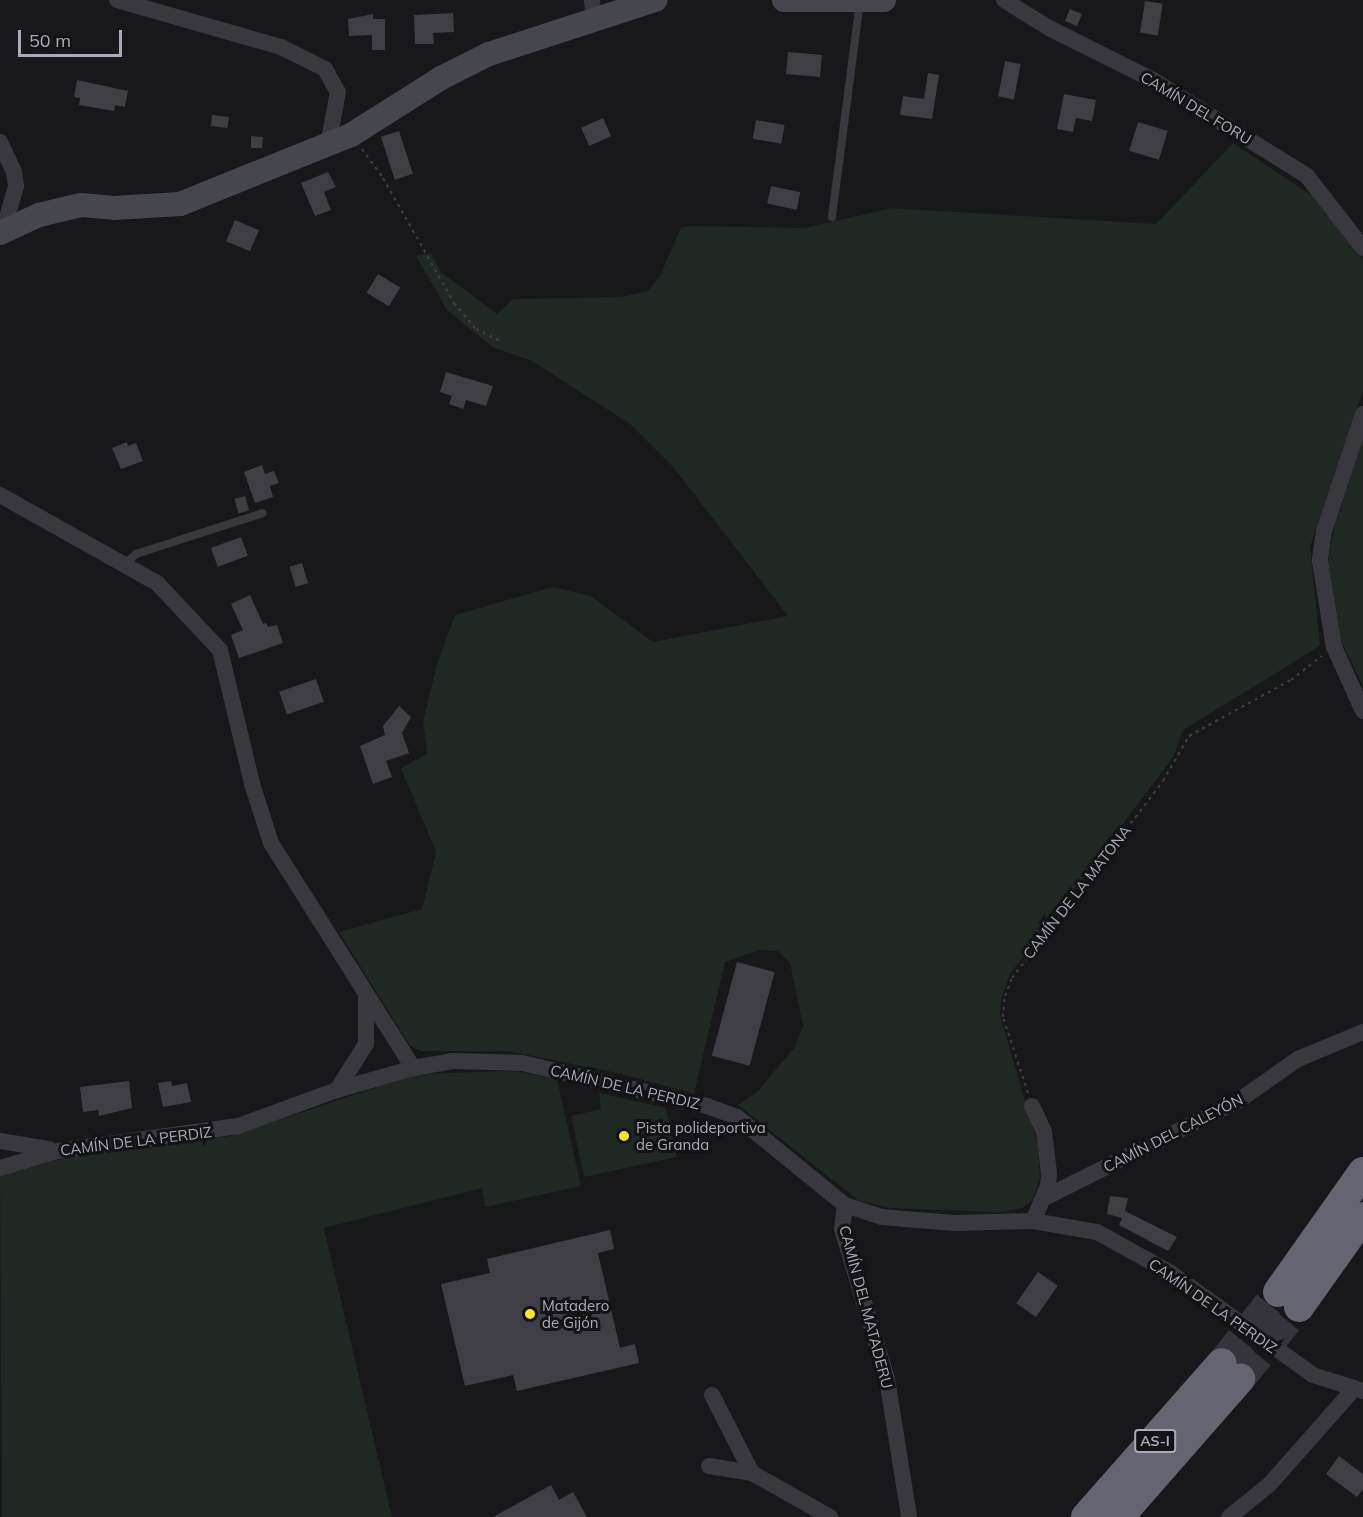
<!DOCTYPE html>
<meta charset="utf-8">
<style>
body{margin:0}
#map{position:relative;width:1363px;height:1517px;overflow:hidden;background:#18171a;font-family:Mulish,sans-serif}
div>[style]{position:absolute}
.green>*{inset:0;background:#1f2822}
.building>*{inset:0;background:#3f3e44;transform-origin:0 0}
.highway-tunnel>*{height:30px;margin-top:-15px;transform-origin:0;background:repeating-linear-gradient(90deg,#35343a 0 30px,transparent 0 45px)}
.path>*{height:2px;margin-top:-1px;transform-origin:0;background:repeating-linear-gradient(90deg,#3e3f46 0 3px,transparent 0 7.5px)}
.lane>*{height:8px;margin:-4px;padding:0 4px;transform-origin:4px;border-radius:4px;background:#39383f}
.street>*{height:16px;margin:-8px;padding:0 8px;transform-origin:8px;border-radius:8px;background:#39383f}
.secondary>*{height:24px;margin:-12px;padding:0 12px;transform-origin:12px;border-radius:12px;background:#46464f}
.highway>*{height:30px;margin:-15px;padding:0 15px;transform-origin:15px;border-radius:15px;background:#646570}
.dots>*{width:16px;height:16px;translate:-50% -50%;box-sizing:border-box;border:3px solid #131215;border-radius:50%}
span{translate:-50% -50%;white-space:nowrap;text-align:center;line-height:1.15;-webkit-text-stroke:6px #131215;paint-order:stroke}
.shield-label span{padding:2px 4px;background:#131215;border:2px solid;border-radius:4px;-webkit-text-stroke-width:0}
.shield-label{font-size:14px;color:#a9aaba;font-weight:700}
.street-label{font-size:15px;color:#a9aaba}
.poi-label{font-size:15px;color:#a9aaba}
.left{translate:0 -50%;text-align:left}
.scale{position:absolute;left:18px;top:30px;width:104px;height:27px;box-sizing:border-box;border:3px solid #a9aaba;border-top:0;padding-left:8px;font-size:18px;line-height:21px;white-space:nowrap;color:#a9aaba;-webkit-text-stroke:4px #131215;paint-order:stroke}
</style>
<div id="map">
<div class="green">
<i style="clip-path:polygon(1233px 143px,1323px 203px,1363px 260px,1363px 391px,1310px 547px,1320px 646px,1183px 730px,1174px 756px,1010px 974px,1001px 999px,1000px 1015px,1038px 1146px,1040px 1178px,1032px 1201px,1022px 1208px,998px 1212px,889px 1208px,858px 1200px,738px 1105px,757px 1092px,795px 1047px,803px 1026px,790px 963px,778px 951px,759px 950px,725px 962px,694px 1094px,622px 1074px,508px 1051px,421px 1051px,410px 1046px,339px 932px,422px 909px,436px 852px,401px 768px,427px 754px,423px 721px,437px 664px,455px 615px,553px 587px,591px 596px,653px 642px,788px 616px,674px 468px,630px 424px,532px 361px,492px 347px,447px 310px,416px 256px,431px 253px,441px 272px,497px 314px,513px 299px,621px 297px,648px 291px,660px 276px,681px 227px,690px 226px,804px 228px,892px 208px,1156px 224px)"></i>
<i style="clip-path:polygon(1363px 439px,1363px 686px,1339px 637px,1328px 562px,1334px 529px)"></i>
<i style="clip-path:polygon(514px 1071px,557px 1079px,581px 1186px,485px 1207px,482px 1188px,324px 1228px,392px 1517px,2px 1517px,0 1176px,76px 1155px,231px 1136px,417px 1074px)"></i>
<i style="clip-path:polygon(599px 1093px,666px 1108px,677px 1157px,584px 1177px,571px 1116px,601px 1109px)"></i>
</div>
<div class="building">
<i style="left:1145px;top:1px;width:18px;height:32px;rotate:9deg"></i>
<i style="left:1070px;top:9px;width:13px;height:13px;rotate:23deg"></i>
<i style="clip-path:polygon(453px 13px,454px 32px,433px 33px,434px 44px,415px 44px,414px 15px)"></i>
<i style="clip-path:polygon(373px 14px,373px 19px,385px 19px,385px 50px,372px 50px,372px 35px,349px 36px,348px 19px)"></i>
<i style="left:788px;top:52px;width:34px;height:22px;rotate:5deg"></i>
<i style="left:1005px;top:61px;width:16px;height:36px;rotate:11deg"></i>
<i style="clip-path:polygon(928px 73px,939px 75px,932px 119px,900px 115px,903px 96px,924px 99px)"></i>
<i style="clip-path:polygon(77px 80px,128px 91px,125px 107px,115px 105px,114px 111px,79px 105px,80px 98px,74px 97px)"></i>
<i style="clip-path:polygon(1064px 94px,1096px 100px,1092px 121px,1076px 118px,1073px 132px,1057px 129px)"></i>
<i style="left:212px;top:115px;width:17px;height:11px;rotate:7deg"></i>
<i style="left:603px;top:118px;width:20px;height:24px;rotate:66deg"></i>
<i style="left:756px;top:120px;width:29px;height:19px;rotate:10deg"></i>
<i style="left:1138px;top:122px;width:31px;height:30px;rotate:17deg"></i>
<i style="left:399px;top:131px;width:45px;height:19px;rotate:72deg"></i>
<i style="clip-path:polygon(251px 136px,263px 137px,262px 148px,251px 148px)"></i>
<i style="clip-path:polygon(328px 172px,336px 187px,324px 192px,331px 210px,315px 216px,301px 183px)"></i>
<i style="left:771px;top:186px;width:30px;height:18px;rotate:12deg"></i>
<i style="left:235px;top:220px;width:26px;height:23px;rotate:23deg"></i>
<i style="left:378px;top:274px;width:26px;height:22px;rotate:31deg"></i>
<i style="clip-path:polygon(446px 372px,493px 386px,486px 406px,466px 400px,463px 409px,449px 404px,452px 396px,440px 392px)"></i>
<i style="clip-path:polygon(127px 442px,128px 446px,136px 443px,143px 461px,121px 469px,112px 448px)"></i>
<i style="clip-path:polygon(262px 465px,265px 474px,274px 471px,279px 483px,270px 486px,273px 497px,255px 503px,244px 472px)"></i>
<i style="left:245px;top:496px;width:15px;height:11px;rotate:74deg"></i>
<i style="left:241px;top:537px;width:20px;height:32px;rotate:70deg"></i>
<i style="left:302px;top:563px;width:21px;height:13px;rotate:73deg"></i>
<i style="clip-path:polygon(250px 595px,263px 624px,266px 623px,268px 627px,277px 625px,283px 643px,239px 658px,231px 635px,243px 630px,231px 604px)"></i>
<i style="left:316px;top:679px;width:24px;height:39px;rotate:71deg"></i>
<i style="clip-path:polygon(399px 706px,411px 717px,402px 733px,409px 753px,386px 761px,392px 777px,373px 784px,360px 746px,385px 735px,383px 726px)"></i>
<i style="left:737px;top:962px;width:39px;height:97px;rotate:15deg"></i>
<i style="clip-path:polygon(129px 1081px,132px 1108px,99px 1116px,98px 1110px,83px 1112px,80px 1087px)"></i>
<i style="clip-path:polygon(171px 1081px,172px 1086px,187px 1083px,191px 1102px,163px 1107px,158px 1083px)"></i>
<i style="clip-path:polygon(1110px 1196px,1128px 1198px,1125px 1211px,1177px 1237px,1168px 1251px,1119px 1225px,1122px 1218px,1107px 1214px)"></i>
<i style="clip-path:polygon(610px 1230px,614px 1249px,598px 1253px,620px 1348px,635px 1344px,639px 1363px,517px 1391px,513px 1375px,465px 1386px,441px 1284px,490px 1273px,487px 1259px)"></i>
<i style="left:1038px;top:1272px;width:24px;height:38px;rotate:35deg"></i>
<i style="clip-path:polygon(1339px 1456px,1363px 1474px,1363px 1489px,1357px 1497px,1326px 1474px)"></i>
<i style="clip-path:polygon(551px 1485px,559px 1500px,573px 1492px,587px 1517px,493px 1517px)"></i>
</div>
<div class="highway-tunnel">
<i style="left:1222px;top:1363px;width:90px;rotate:-51.7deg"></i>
<i style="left:1240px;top:1379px;width:93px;rotate:-50.7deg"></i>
</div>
<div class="path">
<i style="left:362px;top:149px;width:36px;rotate:54deg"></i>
<i style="left:383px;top:178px;width:144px;rotate:60.4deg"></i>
<i style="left:454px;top:303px;width:34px;rotate:50deg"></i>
<i style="left:476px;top:329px;width:28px;rotate:26deg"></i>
<i style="left:1028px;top:1093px;width:80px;rotate:-108.2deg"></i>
<i style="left:1003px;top:1017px;width:21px;rotate:-85deg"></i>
<i style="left:1005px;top:996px;width:19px;rotate:-69deg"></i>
<i style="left:1012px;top:978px;width:248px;rotate:-52.5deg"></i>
<i style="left:1163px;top:781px;width:52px;rotate:-60deg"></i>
<i style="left:1189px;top:736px;width:116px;rotate:-28.8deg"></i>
<i style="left:1291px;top:680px;width:39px;rotate:-38deg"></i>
</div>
<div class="lane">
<i style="left:832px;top:217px;width:218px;rotate:-82.6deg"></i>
<i style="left:125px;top:564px;width:15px;rotate:-42deg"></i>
<i style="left:136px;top:554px;width:133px;rotate:-17.9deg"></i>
</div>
<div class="street">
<i style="left:117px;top:0;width:171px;rotate:16deg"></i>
<i style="left:281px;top:47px;width:49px;rotate:26.6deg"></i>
<i style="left:325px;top:69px;width:26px;rotate:61deg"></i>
<i style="left:338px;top:92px;width:54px;rotate:100.7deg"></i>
<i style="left:592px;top:0;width:21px;rotate:85deg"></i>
<i style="left:1004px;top:0;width:53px;rotate:31.9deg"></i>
<i style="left:1049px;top:28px;width:116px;rotate:26.6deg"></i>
<i style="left:1153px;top:80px;width:181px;rotate:31.9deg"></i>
<i style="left:1307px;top:176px;width:91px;rotate:52.1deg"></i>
<i style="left:0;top:142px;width:33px;rotate:65deg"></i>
<i style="left:14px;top:172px;width:14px;rotate:82deg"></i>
<i style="left:16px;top:186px;width:48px;rotate:105.8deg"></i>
<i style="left:1363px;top:414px;width:123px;rotate:108.4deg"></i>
<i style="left:1324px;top:531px;width:30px;rotate:98deg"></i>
<i style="left:1320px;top:561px;width:87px;rotate:80.8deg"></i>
<i style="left:1334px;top:647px;width:70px;rotate:65.6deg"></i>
<i style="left:0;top:495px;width:180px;rotate:29.3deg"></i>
<i style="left:157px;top:583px;width:92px;rotate:46.8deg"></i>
<i style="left:220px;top:650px;width:141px;rotate:76.5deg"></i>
<i style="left:253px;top:787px;width:59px;rotate:72.2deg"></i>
<i style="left:271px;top:843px;width:266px;rotate:57.7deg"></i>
<i style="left:337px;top:1090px;width:54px;rotate:-57.8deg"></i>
<i style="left:366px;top:1044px;width:47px;rotate:-90deg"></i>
<i style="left:1032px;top:1106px;width:29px;rotate:65deg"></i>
<i style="left:1044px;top:1132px;width:41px;rotate:83deg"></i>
<i style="left:1049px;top:1173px;width:13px;rotate:94deg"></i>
<i style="left:1048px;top:1186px;width:38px;rotate:113deg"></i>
<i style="left:0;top:1141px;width:50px;rotate:9.3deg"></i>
<i style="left:0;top:1168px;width:60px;rotate:-16.3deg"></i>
<i style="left:58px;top:1151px;width:182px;rotate:-7.9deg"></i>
<i style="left:238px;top:1126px;width:105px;rotate:-20deg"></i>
<i style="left:337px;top:1090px;width:79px;rotate:-16.1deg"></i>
<i style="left:413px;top:1068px;width:40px;rotate:-10deg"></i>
<i style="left:452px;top:1061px;width:70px;rotate:1.6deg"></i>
<i style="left:522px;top:1063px;width:190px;rotate:13.1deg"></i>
<i style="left:707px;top:1106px;width:32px;rotate:20deg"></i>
<i style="left:737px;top:1117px;width:139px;rotate:39.2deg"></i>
<i style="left:845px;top:1205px;width:38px;rotate:18deg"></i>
<i style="left:881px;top:1217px;width:74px;rotate:4.6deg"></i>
<i style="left:955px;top:1223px;width:78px;rotate:-1.5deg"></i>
<i style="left:1033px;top:1221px;width:65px;rotate:9.8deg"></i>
<i style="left:1097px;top:1232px;width:85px;rotate:29deg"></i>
<i style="left:1171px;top:1273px;width:175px;rotate:35.7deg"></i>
<i style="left:1313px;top:1375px;width:52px;rotate:17.7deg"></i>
<i style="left:1044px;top:1198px;width:217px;rotate:-26.6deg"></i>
<i style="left:1238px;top:1101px;width:73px;rotate:-35deg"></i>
<i style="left:1298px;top:1059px;width:70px;rotate:-22.6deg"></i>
<i style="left:845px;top:1205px;width:24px;rotate:97deg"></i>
<i style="left:842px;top:1229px;width:157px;rotate:73.3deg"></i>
<i style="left:887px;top:1379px;width:140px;rotate:80.9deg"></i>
<i style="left:712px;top:1395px;width:88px;rotate:62.9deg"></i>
<i style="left:752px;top:1473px;width:90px;rotate:29.4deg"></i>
<i style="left:709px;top:1466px;width:44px;rotate:9.2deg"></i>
<i style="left:1229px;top:1517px;width:51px;rotate:-38.7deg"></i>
<i style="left:1269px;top:1485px;width:127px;rotate:-48.5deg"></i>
</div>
<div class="secondary">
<i style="left:784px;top:0;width:100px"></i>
<i style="left:0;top:233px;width:43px;rotate:-24.8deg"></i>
<i style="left:39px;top:215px;width:43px;rotate:-13.4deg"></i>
<i style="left:81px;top:205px;width:33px;rotate:5deg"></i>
<i style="left:114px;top:208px;width:66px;rotate:-3.5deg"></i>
<i style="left:180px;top:204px;width:184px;rotate:-22deg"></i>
<i style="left:351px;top:135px;width:107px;rotate:-32.3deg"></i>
<i style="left:441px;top:78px;width:54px;rotate:-26.6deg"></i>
<i style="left:489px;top:54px;width:175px;rotate:-18deg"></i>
</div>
<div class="highway">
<i style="left:1278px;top:1292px;width:147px;rotate:-54.7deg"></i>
<i style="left:1299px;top:1307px;width:110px;rotate:-54.6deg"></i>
<i style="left:1086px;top:1517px;width:205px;rotate:-48.6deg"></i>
<i style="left:1119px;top:1517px;width:184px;rotate:-48.8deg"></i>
</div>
<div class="dots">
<i style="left:624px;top:1136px;background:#fbe32e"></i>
<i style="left:530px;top:1314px;background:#fbe32e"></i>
</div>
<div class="shield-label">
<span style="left:1155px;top:1441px">AS-I</span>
</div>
<div class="street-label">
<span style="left:1196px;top:108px;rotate:31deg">CAMÍN DEL FORU</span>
<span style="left:1077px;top:892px;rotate:-52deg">CAMÍN DE LA MATONA</span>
<span style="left:625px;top:1087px;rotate:13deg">CAMÍN DE LA PERDIZ</span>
<span style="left:1173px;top:1133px;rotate:-27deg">CAMÍN DEL CALEYÓN</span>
<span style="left:136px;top:1141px;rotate:-7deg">CAMÍN DE LA PERDIZ</span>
<span style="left:1213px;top:1306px;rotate:35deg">CAMÍN DE LA PERDIZ</span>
<span style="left:866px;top:1307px;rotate:75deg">CAMÍN DEL MATADERU</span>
</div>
<div class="poi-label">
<span class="left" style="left:636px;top:1136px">Pista polideportiva<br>de Granda</span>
<span class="left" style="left:542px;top:1314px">Matadero<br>de Gijón</span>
</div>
<div class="scale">50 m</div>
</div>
